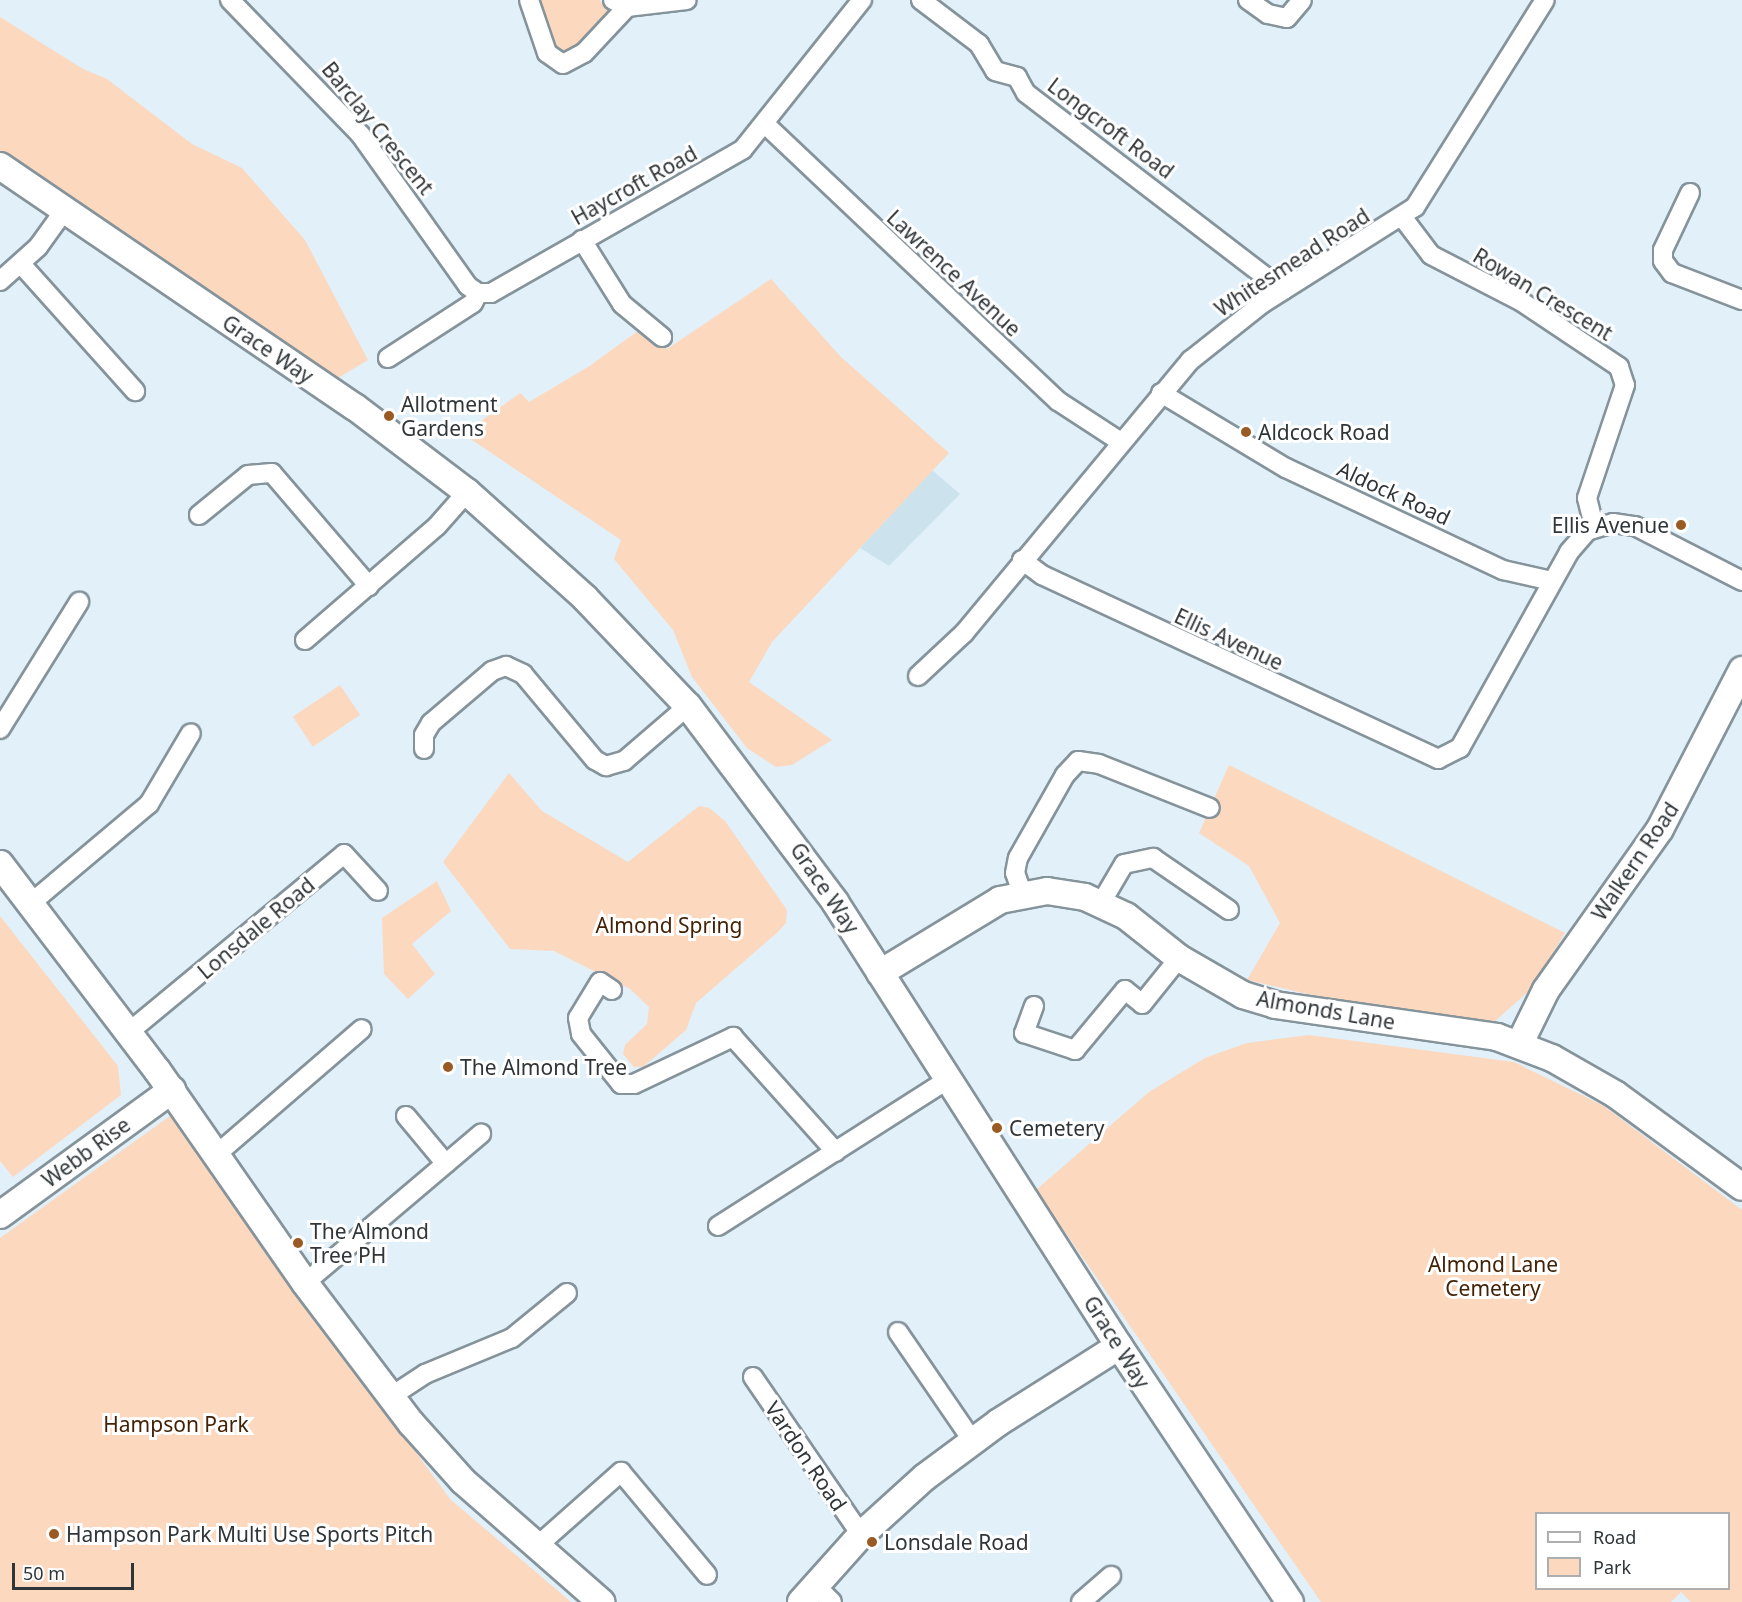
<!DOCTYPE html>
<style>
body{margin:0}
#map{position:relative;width:1742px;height:1602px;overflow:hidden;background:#e1f0f9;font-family:"Noto Sans",sans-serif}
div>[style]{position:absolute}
.built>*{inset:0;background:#cce3ee}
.green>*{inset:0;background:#fcd8bf;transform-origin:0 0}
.roads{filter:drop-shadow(2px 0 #85939b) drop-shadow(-2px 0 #85939b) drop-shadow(0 2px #85939b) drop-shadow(0 -2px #85939b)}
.street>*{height:18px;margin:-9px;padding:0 9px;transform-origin:9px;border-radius:9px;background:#fff}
.secondary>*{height:26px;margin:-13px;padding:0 13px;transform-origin:13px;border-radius:13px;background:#fff}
.dots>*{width:16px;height:16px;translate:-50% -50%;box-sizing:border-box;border:3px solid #fff;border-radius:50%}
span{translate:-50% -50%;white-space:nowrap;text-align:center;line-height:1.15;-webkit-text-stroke:6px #fff;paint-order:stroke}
.street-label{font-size:21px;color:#2f3538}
.poi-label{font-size:21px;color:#2f3538}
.left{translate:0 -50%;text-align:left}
.right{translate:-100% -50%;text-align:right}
.park-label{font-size:21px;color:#432206}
.legend{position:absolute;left:1535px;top:1512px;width:195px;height:78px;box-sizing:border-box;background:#fff;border:2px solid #acaeaf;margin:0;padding:8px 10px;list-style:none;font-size:18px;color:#2f3538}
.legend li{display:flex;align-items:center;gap:12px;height:30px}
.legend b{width:30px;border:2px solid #acaeaf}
.scale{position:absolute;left:12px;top:1563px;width:122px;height:27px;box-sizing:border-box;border:3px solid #2f3538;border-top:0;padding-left:8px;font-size:18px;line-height:21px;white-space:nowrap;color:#2f3538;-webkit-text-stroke:4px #fff;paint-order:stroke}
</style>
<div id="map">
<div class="built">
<i style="clip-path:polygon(932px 470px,960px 494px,889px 566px,860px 548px)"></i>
</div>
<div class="green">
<i style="clip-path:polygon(536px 0,599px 0,611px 11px,573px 55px,557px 54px)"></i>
<i style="clip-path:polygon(0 17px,83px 69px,107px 79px,192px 144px,242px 168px,305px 240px,368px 360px,333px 381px,0 152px)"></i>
<i style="clip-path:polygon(771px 279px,841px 357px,949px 453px,772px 642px,749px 682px,832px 740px,792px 765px,776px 767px,747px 748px,692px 677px,673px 630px,614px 559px,621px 540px,463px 434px,520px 393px,529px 402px,588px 367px,638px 331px,667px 349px)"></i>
<i style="left:340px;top:685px;width:36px;height:57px;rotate:56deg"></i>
<i style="clip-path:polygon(1229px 765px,1565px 933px,1530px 990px,1493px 1023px,1384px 1012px,1247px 980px,1280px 923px,1249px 866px,1199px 833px)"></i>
<i style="clip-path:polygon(509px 773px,542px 811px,628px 862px,699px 806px,709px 808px,725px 821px,787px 910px,786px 923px,778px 932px,696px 1003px,686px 1030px,643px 1067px,634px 1067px,623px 1054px,625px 1045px,647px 1024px,649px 1007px,630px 989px,554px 951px,510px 949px,443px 862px)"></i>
<i style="clip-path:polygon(437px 881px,451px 911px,412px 944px,435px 974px,408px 999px,384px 974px,382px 918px)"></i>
<i style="clip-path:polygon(0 916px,118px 1066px,121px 1095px,13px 1177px,0 1161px)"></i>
<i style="clip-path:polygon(evenodd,1309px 1035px,1514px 1062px,1604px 1106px,1742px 1210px,1742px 1602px,1691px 1602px,1681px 1592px,1671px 1602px,1321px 1602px,1036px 1190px,1149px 1092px,1205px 1058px,1247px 1043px,1309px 1035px,1536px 1514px,1728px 1514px,1728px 1588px,1536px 1588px,1536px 1514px)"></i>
<i style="clip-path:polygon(170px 1116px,450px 1499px,571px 1602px,0 1602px,0 1238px)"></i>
</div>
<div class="roads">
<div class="street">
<i style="left:230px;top:0;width:187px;rotate:45.9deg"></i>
<i style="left:360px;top:134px;width:186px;rotate:54.6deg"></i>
<i style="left:468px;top:286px;width:12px;rotate:35deg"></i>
<i style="left:529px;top:0;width:56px;rotate:71.2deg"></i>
<i style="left:547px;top:53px;width:19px;rotate:35deg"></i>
<i style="left:563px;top:64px;width:24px;rotate:-28deg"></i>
<i style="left:584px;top:53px;width:63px;rotate:-46.9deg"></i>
<i style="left:613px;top:0;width:16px;rotate:27deg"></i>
<i style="left:627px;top:7px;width:60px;rotate:-6.7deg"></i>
<i style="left:921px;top:0;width:73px;rotate:37.2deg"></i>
<i style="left:979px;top:44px;width:31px;rotate:59deg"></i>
<i style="left:995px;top:71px;width:23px;rotate:15deg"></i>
<i style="left:1017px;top:77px;width:18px;rotate:61deg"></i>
<i style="left:1026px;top:93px;width:324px;rotate:37.5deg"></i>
<i style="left:1248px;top:0;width:24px;rotate:35deg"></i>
<i style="left:1268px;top:14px;width:19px;rotate:12deg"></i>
<i style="left:1287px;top:18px;width:23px;rotate:-50deg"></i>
<i style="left:766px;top:125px;width:402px;rotate:43.4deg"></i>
<i style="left:1058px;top:401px;width:75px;rotate:33.1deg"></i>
<i style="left:1690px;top:193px;width:63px;rotate:115.3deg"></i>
<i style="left:1663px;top:250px;width:11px;rotate:90deg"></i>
<i style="left:1663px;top:261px;width:15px;rotate:53deg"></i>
<i style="left:1672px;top:273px;width:75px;rotate:21.1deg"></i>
<i style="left:1403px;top:218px;width:46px;rotate:52.9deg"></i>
<i style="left:1431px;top:255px;width:102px;rotate:27.3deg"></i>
<i style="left:1522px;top:302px;width:117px;rotate:33.8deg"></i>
<i style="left:1619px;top:367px;width:19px;rotate:72deg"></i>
<i style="left:1625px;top:385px;width:119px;rotate:108.6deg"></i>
<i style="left:1587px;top:498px;width:30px;rotate:76deg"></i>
<i style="left:582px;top:240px;width:75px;rotate:58deg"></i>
<i style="left:622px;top:304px;width:52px;rotate:39.5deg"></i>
<i style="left:21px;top:264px;width:171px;rotate:48.1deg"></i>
<i style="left:0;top:281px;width:51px;rotate:-41.8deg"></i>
<i style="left:38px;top:247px;width:44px;rotate:-54.2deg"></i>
<i style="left:478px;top:293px;width:13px"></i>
<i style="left:491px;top:293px;width:290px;rotate:-29.7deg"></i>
<i style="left:743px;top:149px;width:191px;rotate:-51.4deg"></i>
<i style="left:388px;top:358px;width:101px;rotate:-32.9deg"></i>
<i style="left:473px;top:303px;width:11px;rotate:-63deg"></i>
<i style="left:1161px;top:393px;width:146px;rotate:31deg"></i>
<i style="left:1286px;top:468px;width:240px;rotate:25.2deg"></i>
<i style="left:1503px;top:570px;width:50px;rotate:12.7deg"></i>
<i style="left:199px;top:515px;width:63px;rotate:-39.2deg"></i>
<i style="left:248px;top:475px;width:24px;rotate:-5deg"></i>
<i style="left:272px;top:473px;width:149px;rotate:49.4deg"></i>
<i style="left:1022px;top:560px;width:25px;rotate:37deg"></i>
<i style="left:1042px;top:575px;width:437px;rotate:24.9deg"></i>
<i style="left:1438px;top:759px;width:25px;rotate:-27deg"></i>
<i style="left:1460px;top:748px;width:224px;rotate:-60.9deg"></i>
<i style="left:1569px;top:552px;width:28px;rotate:-49deg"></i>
<i style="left:1587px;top:531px;width:27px;rotate:-17deg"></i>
<i style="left:1613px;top:523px;width:22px;rotate:8deg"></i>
<i style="left:1635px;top:526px;width:120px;rotate:27.2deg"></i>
<i style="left:305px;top:640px;width:174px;rotate:-40.8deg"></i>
<i style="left:437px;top:526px;width:45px;rotate:-48.6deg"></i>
<i style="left:918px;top:676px;width:63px;rotate:-43.1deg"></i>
<i style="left:964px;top:633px;width:355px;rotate:-50.3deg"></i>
<i style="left:1191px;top:360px;width:92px;rotate:-38.4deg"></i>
<i style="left:1263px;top:303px;width:180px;rotate:-32.3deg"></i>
<i style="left:1415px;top:207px;width:244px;rotate:-57.9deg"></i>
<i style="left:0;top:729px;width:150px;rotate:-58.1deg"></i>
<i style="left:424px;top:749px;width:14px;rotate:-90deg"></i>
<i style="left:424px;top:735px;width:14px;rotate:-60deg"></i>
<i style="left:431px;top:723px;width:80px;rotate:-40.4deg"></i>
<i style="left:492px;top:671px;width:15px;rotate:-20deg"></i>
<i style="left:506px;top:666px;width:19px;rotate:25deg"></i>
<i style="left:523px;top:674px;width:112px;rotate:50.1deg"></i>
<i style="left:595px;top:760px;width:13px;rotate:29deg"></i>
<i style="left:606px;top:766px;width:19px;rotate:-16deg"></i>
<i style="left:624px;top:761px;width:84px;rotate:-40.7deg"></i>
<i style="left:1022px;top:893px;width:21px;rotate:-109deg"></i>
<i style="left:1015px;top:873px;width:15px;rotate:-79deg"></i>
<i style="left:1018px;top:858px;width:95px;rotate:-60.5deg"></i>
<i style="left:1065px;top:775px;width:19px;rotate:-47deg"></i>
<i style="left:1078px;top:761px;width:21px;rotate:8deg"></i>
<i style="left:1099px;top:764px;width:119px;rotate:21.6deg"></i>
<i style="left:31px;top:903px;width:154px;rotate:-40deg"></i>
<i style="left:149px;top:804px;width:82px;rotate:-59.4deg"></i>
<i style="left:1101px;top:903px;width:45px;rotate:-59.5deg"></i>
<i style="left:1124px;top:864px;width:30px;rotate:-12deg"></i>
<i style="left:1153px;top:858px;width:92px;rotate:34.4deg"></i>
<i style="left:612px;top:990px;width:14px;rotate:-146deg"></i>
<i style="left:600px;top:982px;width:42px;rotate:121.4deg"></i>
<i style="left:578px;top:1018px;width:16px;rotate:79deg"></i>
<i style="left:581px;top:1034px;width:64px;rotate:51.3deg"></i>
<i style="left:621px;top:1084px;width:13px"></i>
<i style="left:634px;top:1084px;width:110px;rotate:-25.4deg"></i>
<i style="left:733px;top:1037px;width:154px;rotate:48.2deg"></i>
<i style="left:1034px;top:1006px;width:29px;rotate:110deg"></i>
<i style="left:1024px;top:1033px;width:54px;rotate:18.4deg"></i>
<i style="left:1075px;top:1050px;width:78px;rotate:-50.2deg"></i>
<i style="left:1125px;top:990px;width:22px;rotate:39deg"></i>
<i style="left:1142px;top:1004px;width:59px;rotate:-51.2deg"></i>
<i style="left:129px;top:1032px;width:279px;rotate:-39.6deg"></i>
<i style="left:344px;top:854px;width:50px;rotate:47.4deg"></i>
<i style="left:406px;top:1116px;width:62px;rotate:50.2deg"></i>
<i style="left:217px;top:1154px;width:191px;rotate:-40.8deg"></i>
<i style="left:718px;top:1226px;width:274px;rotate:-32.5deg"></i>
<i style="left:305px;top:1283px;width:231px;rotate:-40.3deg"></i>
<i style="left:898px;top:1332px;width:131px;rotate:55.6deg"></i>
<i style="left:753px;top:1377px;width:191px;rotate:55.6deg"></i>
<i style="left:390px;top:1397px;width:42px;rotate:-33.3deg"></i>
<i style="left:425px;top:1374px;width:94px;rotate:-22.5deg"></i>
<i style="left:512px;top:1338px;width:71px;rotate:-39.3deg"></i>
<i style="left:535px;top:1548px;width:115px;rotate:-41.5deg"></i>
<i style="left:621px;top:1472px;width:134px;rotate:50.1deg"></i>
<i style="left:815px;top:1585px;width:24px;rotate:45deg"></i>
<i style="left:1081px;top:1602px;width:40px;rotate:-41deg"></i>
</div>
<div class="secondary">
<i style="left:0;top:166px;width:429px;rotate:34.2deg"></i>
<i style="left:355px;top:407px;width:141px;rotate:37.2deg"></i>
<i style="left:467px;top:492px;width:159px;rotate:41.9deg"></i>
<i style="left:585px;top:598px;width:149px;rotate:46.4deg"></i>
<i style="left:688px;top:706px;width:245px;rotate:53.1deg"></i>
<i style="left:835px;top:902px;width:527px;rotate:57.4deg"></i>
<i style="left:1119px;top:1346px;width:308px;rotate:56.3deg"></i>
<i style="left:0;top:864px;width:259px;rotate:52.7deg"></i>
<i style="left:157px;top:1070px;width:259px;rotate:55.2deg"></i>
<i style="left:305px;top:1283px;width:176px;rotate:52.9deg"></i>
<i style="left:411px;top:1423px;width:78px;rotate:48.1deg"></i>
<i style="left:463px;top:1481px;width:184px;rotate:41.2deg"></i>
<i style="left:880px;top:973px;width:140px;rotate:-31.3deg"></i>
<i style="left:1000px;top:900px;width:48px;rotate:-10.8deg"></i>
<i style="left:1047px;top:891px;width:38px;rotate:9deg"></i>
<i style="left:1085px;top:897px;width:45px;rotate:24.9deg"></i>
<i style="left:1126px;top:916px;width:68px;rotate:38.4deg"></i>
<i style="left:1179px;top:958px;width:74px;rotate:30deg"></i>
<i style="left:1243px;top:995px;width:34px;rotate:17deg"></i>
<i style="left:1275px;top:1005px;width:224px;rotate:8.2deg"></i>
<i style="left:1497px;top:1037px;width:59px;rotate:20.9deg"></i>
<i style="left:1552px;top:1058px;width:73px;rotate:29.7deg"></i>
<i style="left:1615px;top:1094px;width:157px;rotate:36.2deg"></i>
<i style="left:1519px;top:1045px;width:61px;rotate:-63.9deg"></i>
<i style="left:1546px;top:990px;width:197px;rotate:-54.7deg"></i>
<i style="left:1660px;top:829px;width:179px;rotate:-62.7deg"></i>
<i style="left:0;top:1215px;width:213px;rotate:-36deg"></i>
<i style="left:801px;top:1602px;width:90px;rotate:-48.2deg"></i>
<i style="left:861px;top:1535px;width:86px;rotate:-42.2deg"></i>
<i style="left:925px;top:1477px;width:92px;rotate:-36.6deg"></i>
<i style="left:999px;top:1422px;width:142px;rotate:-32.3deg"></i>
</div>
</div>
<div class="dots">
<i style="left:389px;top:416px;background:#9a5a24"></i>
<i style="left:1246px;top:432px;background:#9a5a24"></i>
<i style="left:1681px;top:525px;background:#9a5a24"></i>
<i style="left:448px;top:1067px;background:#9a5a24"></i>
<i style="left:997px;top:1128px;background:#9a5a24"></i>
<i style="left:298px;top:1243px;background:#9a5a24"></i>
<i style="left:54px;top:1534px;background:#9a5a24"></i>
<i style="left:872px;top:1542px;background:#9a5a24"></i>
</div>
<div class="street-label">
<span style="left:378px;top:128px;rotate:51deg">Barclay Crescent</span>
<span style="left:1111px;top:128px;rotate:37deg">Longcroft Road</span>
<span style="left:634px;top:185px;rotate:-29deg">Haycroft Road</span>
<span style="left:1292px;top:262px;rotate:-33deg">Whitesmead Road</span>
<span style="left:954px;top:273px;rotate:43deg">Lawrence Avenue</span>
<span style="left:1543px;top:294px;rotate:31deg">Rowan Crescent</span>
<span style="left:268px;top:349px;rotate:34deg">Grace Way</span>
<span style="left:1394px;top:493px;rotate:25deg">Aldock Road</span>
<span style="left:1229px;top:639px;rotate:25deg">Ellis Avenue</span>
<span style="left:1635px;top:861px;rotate:-56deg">Walkern Road</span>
<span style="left:825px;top:888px;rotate:56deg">Grace Way</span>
<span style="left:256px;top:928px;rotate:-40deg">Lonsdale Road</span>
<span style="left:1326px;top:1010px;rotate:10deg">Almonds Lane</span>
<span style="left:86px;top:1152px;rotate:-36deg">Webb Rise</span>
<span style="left:1117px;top:1342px;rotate:58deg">Grace Way</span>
<span style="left:806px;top:1456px;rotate:56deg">Vardon Road</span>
</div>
<div class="poi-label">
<span class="left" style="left:401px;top:416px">Allotment<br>Gardens</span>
<span class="left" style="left:1258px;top:432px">Aldcock Road</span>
<span class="right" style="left:1669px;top:525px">Ellis Avenue</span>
<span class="left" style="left:460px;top:1067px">The Almond Tree</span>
<span class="left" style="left:1009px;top:1128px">Cemetery</span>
<span class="left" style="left:310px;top:1243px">The Almond<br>Tree PH</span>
<span class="left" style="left:66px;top:1534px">Hampson Park Multi Use Sports Pitch</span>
<span class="left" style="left:884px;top:1542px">Lonsdale Road</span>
</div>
<div class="park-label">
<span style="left:669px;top:925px">Almond Spring</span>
<span style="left:1493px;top:1276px">Almond Lane<br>Cemetery</span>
<span style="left:176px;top:1424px">Hampson Park</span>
</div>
<ul class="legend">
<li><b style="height:8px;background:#fff"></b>Road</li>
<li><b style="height:16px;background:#fcd8bf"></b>Park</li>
</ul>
<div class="scale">50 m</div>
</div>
